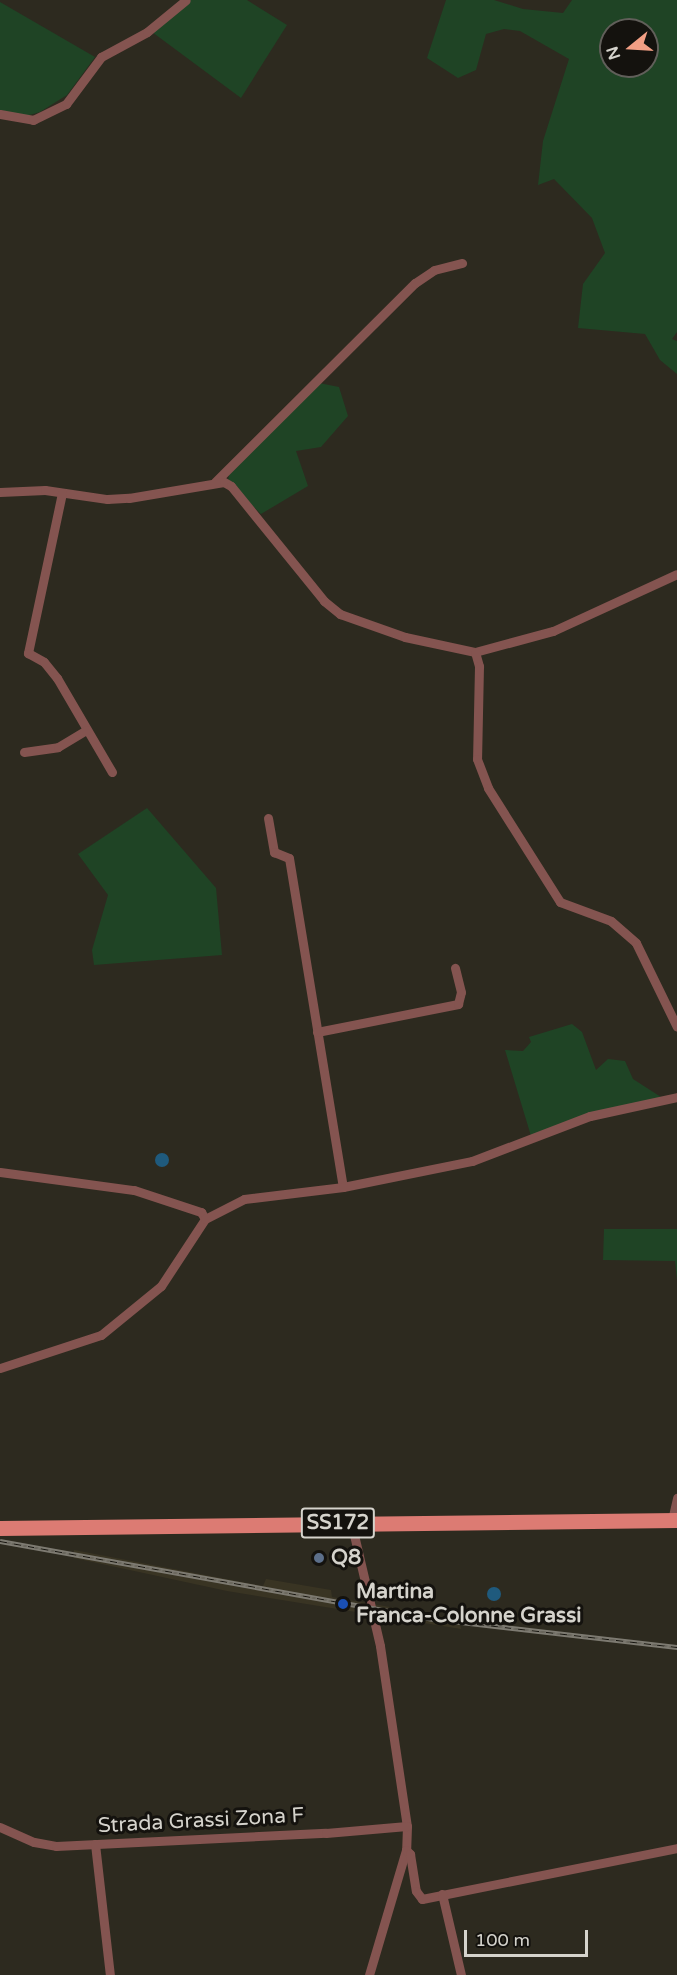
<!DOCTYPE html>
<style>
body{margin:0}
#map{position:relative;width:677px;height:1975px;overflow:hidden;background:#2d2a1f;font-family:"Varela Round",sans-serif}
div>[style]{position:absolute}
.built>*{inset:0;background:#393423}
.green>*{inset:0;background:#1f4425}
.water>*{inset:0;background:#1f5a7d}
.round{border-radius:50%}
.street>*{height:9px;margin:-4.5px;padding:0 4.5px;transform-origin:4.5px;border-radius:4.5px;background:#845450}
.primary>*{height:15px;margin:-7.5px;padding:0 7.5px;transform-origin:7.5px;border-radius:7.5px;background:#dc7b73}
.rail>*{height:4.5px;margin-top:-2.25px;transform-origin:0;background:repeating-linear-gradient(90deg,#14120e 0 7px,#7d7a71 0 14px);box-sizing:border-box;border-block:2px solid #7d7a71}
.dots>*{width:16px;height:16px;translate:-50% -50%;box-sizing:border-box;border:3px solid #14120e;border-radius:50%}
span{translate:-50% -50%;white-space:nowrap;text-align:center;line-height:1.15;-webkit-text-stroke:6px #14120e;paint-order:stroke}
.shield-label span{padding:2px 4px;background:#14120e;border:2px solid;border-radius:4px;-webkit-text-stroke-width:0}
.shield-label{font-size:20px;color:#d5d3cc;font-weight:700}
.poi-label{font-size:21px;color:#d5d3cc;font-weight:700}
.left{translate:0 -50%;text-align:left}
.street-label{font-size:21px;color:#d5d3cc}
.north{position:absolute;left:599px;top:18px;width:60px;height:60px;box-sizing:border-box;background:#14120e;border:2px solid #615f5a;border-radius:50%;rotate:252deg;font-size:16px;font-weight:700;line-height:24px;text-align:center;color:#d5d3cc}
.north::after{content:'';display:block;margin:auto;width:21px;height:27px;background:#f39f84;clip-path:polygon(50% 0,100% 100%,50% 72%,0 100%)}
.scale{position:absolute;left:464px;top:1930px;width:124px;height:27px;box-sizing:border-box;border:3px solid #d5d3cc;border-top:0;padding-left:8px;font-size:18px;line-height:21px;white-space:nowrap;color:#d5d3cc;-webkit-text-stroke:4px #14120e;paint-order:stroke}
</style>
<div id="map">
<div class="built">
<i style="clip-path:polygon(74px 1550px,263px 1586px,266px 1579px,331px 1590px,332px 1597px,459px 1619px,461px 1629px,227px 1591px,74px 1558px)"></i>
</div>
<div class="green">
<i style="clip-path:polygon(191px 0,247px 0,287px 25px,241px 98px,152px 32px)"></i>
<i style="clip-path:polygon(evenodd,446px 0,494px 0,523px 9px,563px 13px,572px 0,677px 0,677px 332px,672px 339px,677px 341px,677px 374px,660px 360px,645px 334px,578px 328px,583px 284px,605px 253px,592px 218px,554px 179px,538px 185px,543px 141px,569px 59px,520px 31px,504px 29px,486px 34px,476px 70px,458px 78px,427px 58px,446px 0,611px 30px,647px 30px,647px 66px,611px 66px,611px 30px)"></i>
<i style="clip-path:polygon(0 2px,95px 57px,67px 95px,40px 112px,26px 116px,0 110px)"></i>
<i style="clip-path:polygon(319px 383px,339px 387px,348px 416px,321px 447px,296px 451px,308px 486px,261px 514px,228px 481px,229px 475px)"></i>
<i style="clip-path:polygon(147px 808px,216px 888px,222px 955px,94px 965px,92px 950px,108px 895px,78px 854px)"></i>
<i style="clip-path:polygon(572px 1024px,582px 1032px,596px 1070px,608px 1059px,625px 1061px,633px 1079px,661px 1097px,531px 1136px,505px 1050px,523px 1051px,531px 1042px,529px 1037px)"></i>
<i style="clip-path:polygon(604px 1229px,677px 1229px,677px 1280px,675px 1261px,603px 1260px)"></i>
</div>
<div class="water">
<i class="round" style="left:155px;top:1153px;width:14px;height:14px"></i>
<i class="round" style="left:487px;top:1587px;width:14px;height:14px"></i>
</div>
<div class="street">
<i style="left:0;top:114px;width:34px;rotate:10deg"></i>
<i style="left:33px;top:120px;width:37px;rotate:-26deg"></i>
<i style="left:66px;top:104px;width:59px;rotate:-53.3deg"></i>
<i style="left:101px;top:57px;width:52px;rotate:-28.5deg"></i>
<i style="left:147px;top:32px;width:50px;rotate:-39.4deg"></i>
<i style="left:215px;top:482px;width:282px;rotate:-44.9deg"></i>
<i style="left:415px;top:283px;width:23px;rotate:-34deg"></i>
<i style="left:434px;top:270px;width:29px;rotate:-14deg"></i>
<i style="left:0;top:492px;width:45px;rotate:-2.5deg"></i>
<i style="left:45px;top:490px;width:63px;rotate:8.3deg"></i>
<i style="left:107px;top:499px;width:22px;rotate:-3deg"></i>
<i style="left:129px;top:498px;width:96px;rotate:-9.6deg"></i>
<i style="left:224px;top:482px;width:8px;rotate:30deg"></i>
<i style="left:231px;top:486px;width:148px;rotate:51deg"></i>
<i style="left:324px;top:601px;width:21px;rotate:39deg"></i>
<i style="left:340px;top:614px;width:69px;rotate:19.5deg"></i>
<i style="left:405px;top:637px;width:72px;rotate:12.1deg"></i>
<i style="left:475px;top:652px;width:81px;rotate:-15.1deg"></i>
<i style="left:553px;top:631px;width:136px;rotate:-24.7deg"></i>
<i style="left:62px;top:493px;width:164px;rotate:102deg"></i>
<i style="left:28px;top:653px;width:18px;rotate:29deg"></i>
<i style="left:44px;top:662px;width:21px;rotate:51deg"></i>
<i style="left:57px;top:678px;width:109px;rotate:59.7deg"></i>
<i style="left:475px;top:652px;width:15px;rotate:74deg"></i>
<i style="left:479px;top:666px;width:93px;rotate:91.2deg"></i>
<i style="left:477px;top:759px;width:31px;rotate:69deg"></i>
<i style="left:488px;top:788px;width:135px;rotate:57.7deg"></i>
<i style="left:560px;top:902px;width:54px;rotate:20.4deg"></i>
<i style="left:611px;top:921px;width:33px;rotate:41deg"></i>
<i style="left:636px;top:943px;width:93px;rotate:64deg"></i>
<i style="left:24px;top:752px;width:34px;rotate:-8deg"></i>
<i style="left:58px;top:747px;width:33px;rotate:-31deg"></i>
<i style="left:268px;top:818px;width:35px;rotate:80deg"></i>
<i style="left:274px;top:852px;width:16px;rotate:22deg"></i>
<i style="left:289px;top:858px;width:333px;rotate:80.7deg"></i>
<i style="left:317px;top:1032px;width:144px;rotate:-11.2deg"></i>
<i style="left:458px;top:1004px;width:12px;rotate:-76deg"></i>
<i style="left:461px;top:992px;width:25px;rotate:-104deg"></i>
<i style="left:0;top:1172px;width:135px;rotate:7.7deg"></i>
<i style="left:134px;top:1190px;width:71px;rotate:18.2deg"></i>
<i style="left:201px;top:1212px;width:8px;rotate:60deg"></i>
<i style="left:0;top:1368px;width:106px;rotate:-18.1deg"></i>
<i style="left:101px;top:1335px;width:77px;rotate:-39.2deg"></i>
<i style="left:161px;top:1286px;width:80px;rotate:-56.7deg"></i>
<i style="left:205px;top:1219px;width:44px;rotate:-27.1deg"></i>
<i style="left:244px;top:1199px;width:100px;rotate:-6.9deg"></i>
<i style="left:343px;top:1187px;width:132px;rotate:-11.4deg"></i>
<i style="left:472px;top:1161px;width:126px;rotate:-20.9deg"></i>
<i style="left:590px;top:1116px;width:89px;rotate:-12.3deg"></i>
<i style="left:672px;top:1520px;width:23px;rotate:-77deg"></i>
<i style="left:351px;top:1522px;width:127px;rotate:76.8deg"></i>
<i style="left:380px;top:1646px;width:182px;rotate:81.5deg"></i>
<i style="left:407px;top:1826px;width:24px;rotate:92deg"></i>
<i style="left:406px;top:1850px;width:130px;rotate:106.5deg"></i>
<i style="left:0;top:1827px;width:37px;rotate:24deg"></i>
<i style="left:34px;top:1842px;width:22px;rotate:10deg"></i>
<i style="left:56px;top:1846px;width:270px;rotate:-2.8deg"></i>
<i style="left:326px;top:1833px;width:81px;rotate:-4.9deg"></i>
<i style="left:95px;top:1844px;width:132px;rotate:83.5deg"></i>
<i style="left:406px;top:1850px;width:6px;rotate:45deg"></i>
<i style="left:410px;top:1854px;width:37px;rotate:81deg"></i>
<i style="left:416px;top:1891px;width:10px;rotate:53deg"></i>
<i style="left:422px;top:1899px;width:260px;rotate:-11.3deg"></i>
<i style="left:442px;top:1894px;width:83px;rotate:76.8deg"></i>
</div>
<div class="primary">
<i style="left:0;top:1528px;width:677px;rotate:-0.68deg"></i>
</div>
<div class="rail">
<i style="left:0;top:1541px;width:442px;rotate:10.2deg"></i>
<i style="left:435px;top:1619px;width:244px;rotate:6.6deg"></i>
</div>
<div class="dots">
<i style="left:319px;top:1558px;background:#5c6f8a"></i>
<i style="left:343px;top:1604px;background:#1a4fb4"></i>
</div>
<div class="shield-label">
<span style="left:338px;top:1523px">SS172</span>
</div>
<div class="poi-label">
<span class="left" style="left:331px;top:1558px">Q8</span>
<span class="left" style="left:356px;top:1604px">Martina<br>Franca-Colonne Grassi</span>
</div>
<div class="street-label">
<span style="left:201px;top:1821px;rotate:-3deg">Strada Grassi Zona F</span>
</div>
<div class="north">N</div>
<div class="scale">100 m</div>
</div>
